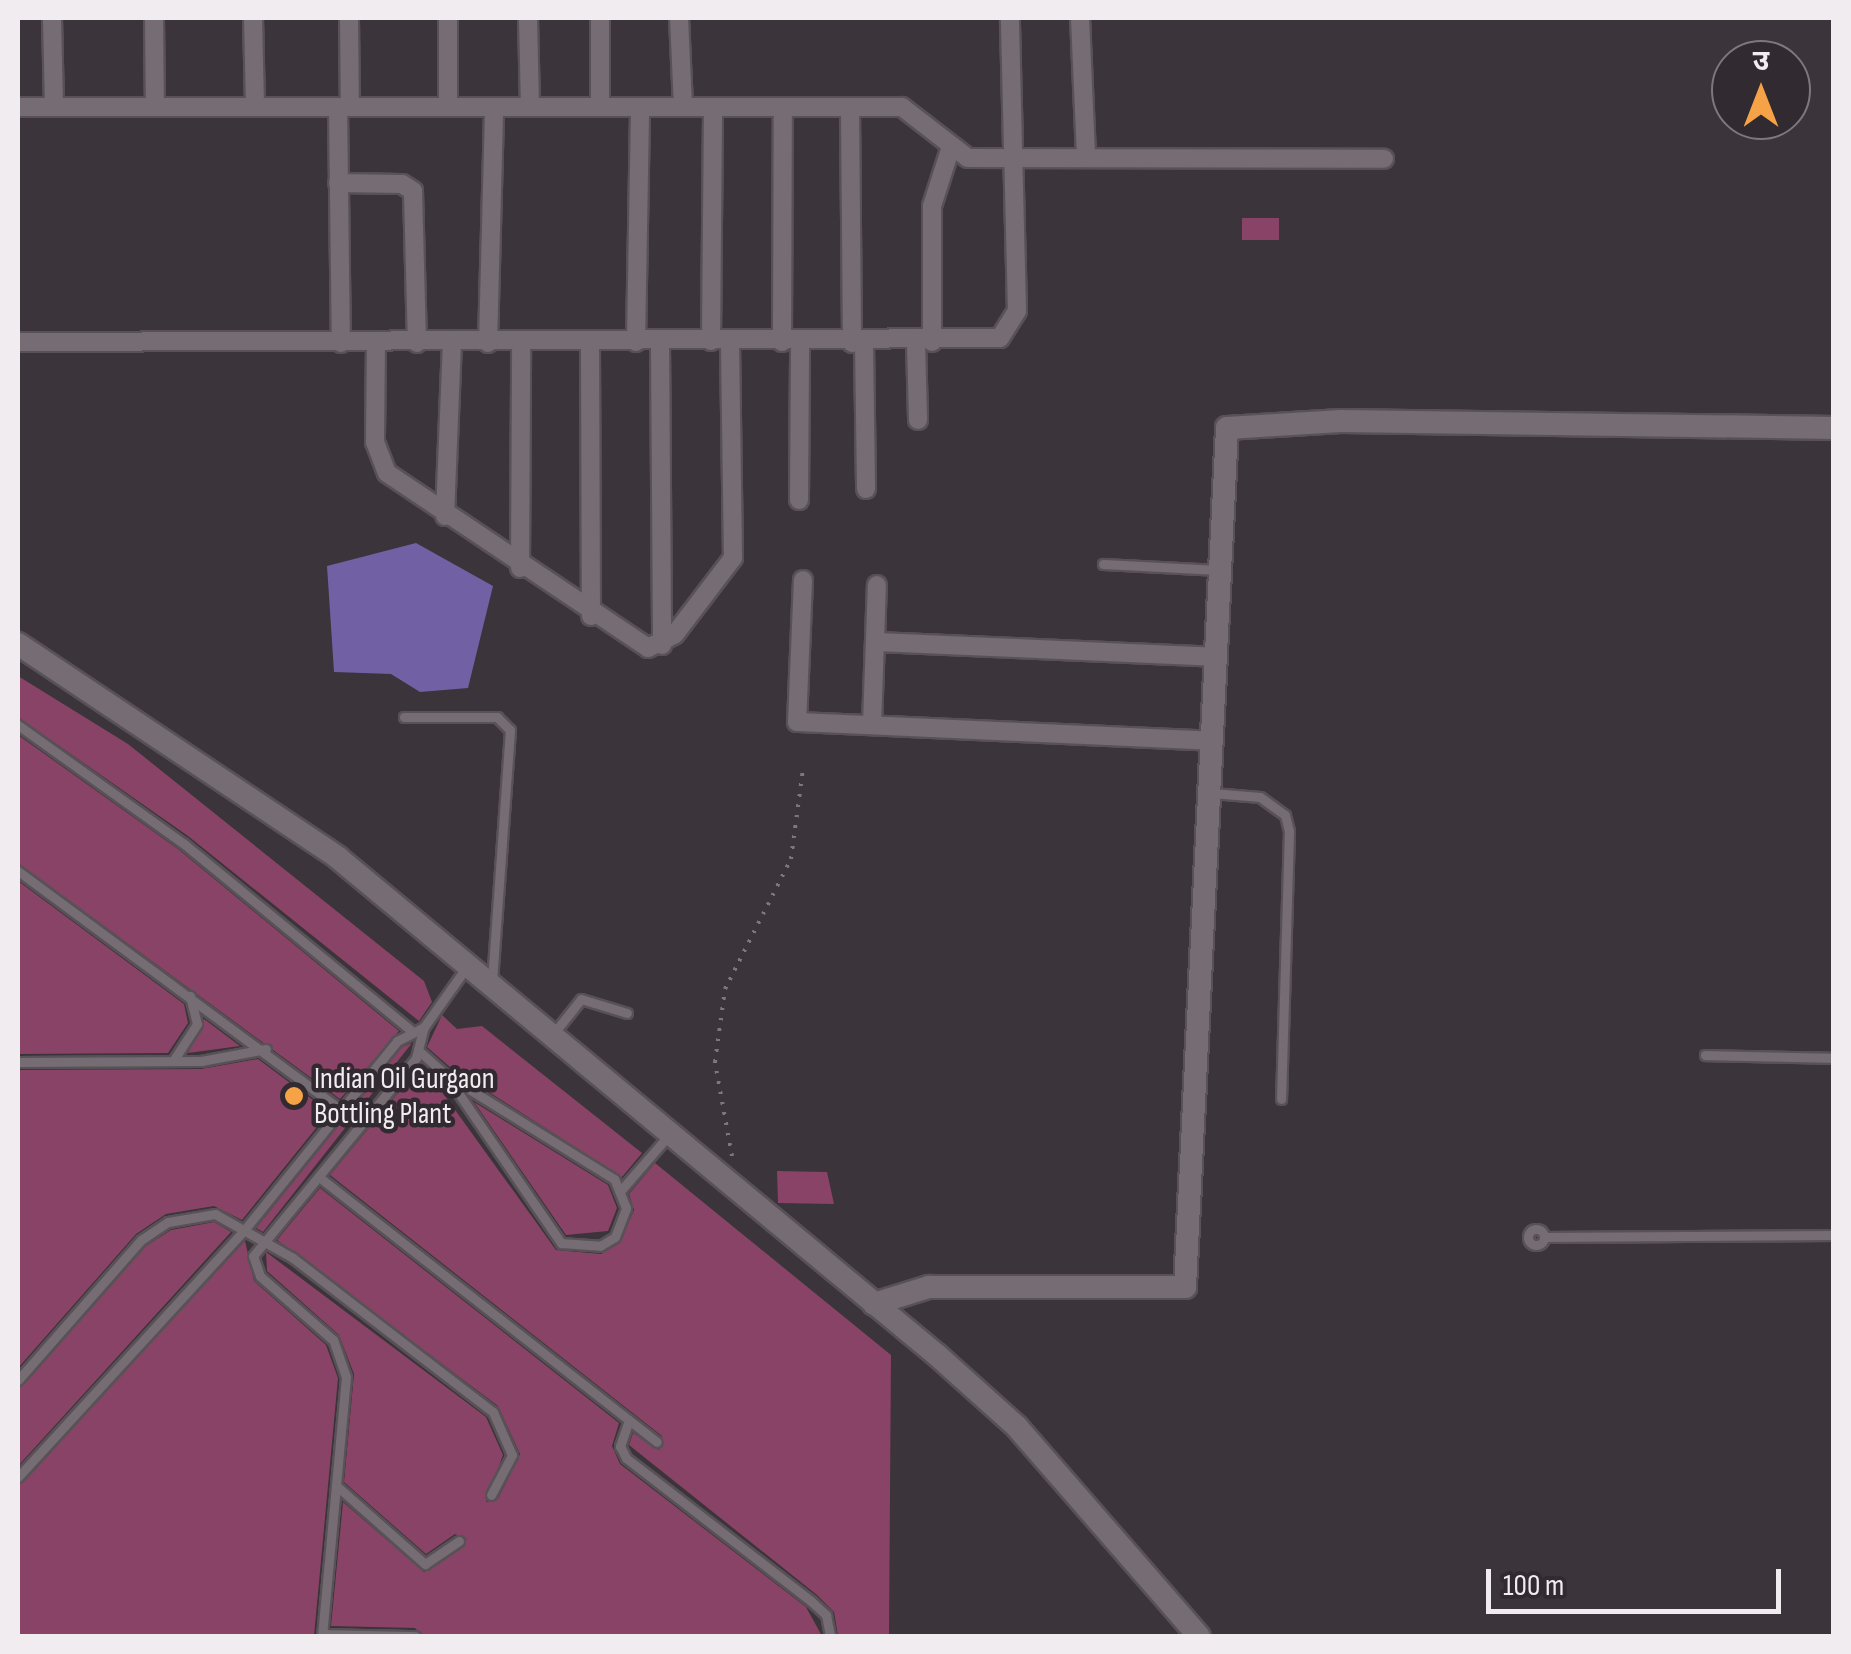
<!DOCTYPE html>
<meta charset="utf-8">
<style>
body{margin:0}
#map{position:relative;width:1851px;height:1654px;overflow:hidden;background:#3b343a;font-family:"Sofia Sans Condensed","Noto Sans Devanagari",sans-serif}
div>[style]{position:absolute}
.water>*{inset:0;background:#7160a4}
.building>*{inset:0;background:#894366;transform-origin:0 0}
.path>*{height:4px;margin-top:-2px;transform-origin:0;background:repeating-linear-gradient(90deg,#7e787d 0 2.5px,transparent 0 10.5px)}
.roads{filter:drop-shadow(2px 0 #585257) drop-shadow(-2px 0 #585257) drop-shadow(0 2px #585257) drop-shadow(0 -2px #585257)}
.service>*{height:9px;margin:-4.5px;padding:0 4.5px;transform-origin:4.5px;border-radius:4.5px;background:#756d73}
.service>.ring{margin:-4.5px;padding:0;box-sizing:content-box;background:none;border:9px solid #756d73;border-radius:50%}
.minor>*{height:18px;margin:-9px;padding:0 9px;transform-origin:9px;border-radius:9px;background:#756d73}
.tertiary>*{height:22px;margin:-11px;padding:0 11px;transform-origin:11px;border-radius:11px;background:#756d73}
.dots>*{width:28px;height:28px;translate:-50% -50%;box-sizing:border-box;border:5px solid #312a30;border-radius:50%}
span{translate:-50% -50%;white-space:nowrap;text-align:center;line-height:1.15;-webkit-text-stroke:9px #312a30;paint-order:stroke}
.poi-label{font-size:30px;color:#f0ecf0}
.left{translate:0 -50%;text-align:left}
.frame{position:absolute;inset:0;border:20px solid #f0ecf0;pointer-events:none}
.north{position:absolute;left:1711px;top:40px;width:100px;height:100px;box-sizing:border-box;background:#312a30;border:2px solid #7d787d;border-radius:50%;rotate:0deg;font-size:28px;font-weight:700;line-height:40px;text-align:center;color:#f0ecf0}
.north::after{content:'';display:block;margin:auto;width:35px;height:45px;background:#f5a346;clip-path:polygon(50% 0,100% 100%,50% 72%,0 100%)}
.scale{position:absolute;left:1486px;top:1569px;width:295px;height:45px;box-sizing:border-box;border:5px solid #f0ecf0;border-top:0;padding-left:12px;font-size:30px;line-height:35px;white-space:nowrap;color:#f0ecf0;-webkit-text-stroke:8px #312a30;paint-order:stroke}
</style>
<div id="map">
<div class="water">
<i style="clip-path:polygon(416px 543px,493px 586px,468px 688px,420px 692px,391px 674px,334px 672px,327px 566px)"></i>
</div>
<div class="building">
<i style="left:1279px;top:218px;width:22px;height:37px;rotate:90deg"></i>
<i style="clip-path:polygon(18px 676px,128px 744px,424px 981px,432px 1002px,419px 1021px,188px 836px,18px 717px)"></i>
<i style="clip-path:polygon(18px 735px,178px 849px,399px 1031px,340px 1099px,18px 863px)"></i>
<i style="clip-path:polygon(18px 881px,184px 1004px,188px 1023px,168px 1053px,18px 1054px)"></i>
<i style="clip-path:polygon(442px 1015px,457px 1029px,482px 1026px,642px 1153px,622px 1177px,451px 1068px,427px 1047px)"></i>
<i style="clip-path:polygon(204px 1019px,240px 1046px,188px 1053px)"></i>
<i style="clip-path:polygon(412px 1043px,263px 1232px,256px 1228px,402px 1047px)"></i>
<i style="clip-path:polygon(258px 1059px,329px 1112px,242px 1220px,214px 1206px,166px 1214px,136px 1234px,18px 1368px,18px 1070px,201px 1069px)"></i>
<i style="clip-path:polygon(422px 1064px,556px 1250px,601px 1254px,620px 1243px,634px 1210px,629px 1194px,655px 1163px,891px 1355px,889px 1636px,838px 1636px,834px 1612px,817px 1595px,629px 1445px,633px 1433px,659px 1450px,662px 1436px,330px 1175px)"></i>
<i style="clip-path:polygon(474px 1102px,608px 1185px,617px 1208px,608px 1231px,566px 1235px)"></i>
<i style="clip-path:polygon(777px 1171px,827px 1172px,834px 1204px,778px 1203px)"></i>
<i style="clip-path:polygon(320px 1188px,619px 1423px,612px 1446px,620px 1464px,806px 1607px,822px 1636px,423px 1636px,415px 1628px,331px 1626px,343px 1502px,424px 1572px,467px 1539px,455px 1534px,426px 1554px,344px 1482px,354px 1374px,339px 1335px,267px 1271px,266px 1252px,486px 1417px,503px 1455px,486px 1502px,498px 1499px,520px 1454px,498px 1406px,277px 1240px)"></i>
<i style="clip-path:polygon(214px 1222px,231px 1232px,18px 1466px,18px 1388px,146px 1246px,171px 1230px)"></i>
<i style="clip-path:polygon(245px 1241px,254px 1281px,326px 1345px,338px 1378px,314px 1636px,18px 1636px,18px 1485px)"></i>
</div>
<div class="path">
<i style="left:732px;top:1156px;width:96px;rotate:-100.3deg"></i>
<i style="left:715px;top:1062px;width:74px;rotate:-82.2deg"></i>
<i style="left:725px;top:989px;width:146px;rotate:-63.1deg"></i>
<i style="left:791px;top:859px;width:91px;rotate:-82.4deg"></i>
</div>
<div class="roads">
<div class="service">
<i style="left:1103px;top:564px;width:116px;rotate:3deg"></i>
<i style="left:404px;top:717px;width:93px"></i>
<i style="left:497px;top:717px;width:18px;rotate:45deg"></i>
<i style="left:510px;top:730px;width:251px;rotate:94.1deg"></i>
<i style="left:18px;top:725px;width:203px;rotate:35.6deg"></i>
<i style="left:183px;top:843px;width:298px;rotate:39.4deg"></i>
<i style="left:1212px;top:793px;width:48px;rotate:4.8deg"></i>
<i style="left:1260px;top:797px;width:31px;rotate:36deg"></i>
<i style="left:1285px;top:815px;width:16px;rotate:76deg"></i>
<i style="left:1289px;top:831px;width:268px;rotate:91.7deg"></i>
<i style="left:18px;top:871px;width:403px;rotate:36.5deg"></i>
<i style="left:554px;top:1033px;width:43px;rotate:-51.5deg"></i>
<i style="left:581px;top:999px;width:48px;rotate:16.9deg"></i>
<i style="left:418px;top:1050px;width:38px;rotate:42deg"></i>
<i style="left:446px;top:1075px;width:204px;rotate:55.6deg"></i>
<i style="left:561px;top:1243px;width:39px;rotate:4deg"></i>
<i style="left:600px;top:1246px;width:17px;rotate:-31deg"></i>
<i style="left:615px;top:1237px;width:31px;rotate:-69deg"></i>
<i style="left:626px;top:1208px;width:31px;rotate:-112deg"></i>
<i style="left:614px;top:1179px;width:198px;rotate:-148.2deg"></i>
<i style="left:1705px;top:1055px;width:129px;rotate:1.3deg"></i>
<i style="left:173px;top:1061px;width:44px;rotate:-57deg"></i>
<i style="left:197px;top:1024px;width:29px;rotate:-104deg"></i>
<i style="left:18px;top:1062px;width:183px;rotate:-0.3deg"></i>
<i style="left:201px;top:1061px;width:66px;rotate:-10.5deg"></i>
<i style="left:319px;top:1177px;width:429px;rotate:38.1deg"></i>
<i style="left:622px;top:1189px;width:70px;rotate:-49deg"></i>
<i class="ring" style="left:1528px;top:1229px;width:7px;height:7px"></i>
<i style="left:1544px;top:1237px;width:290px;rotate:-0.4deg"></i>
<i style="left:18px;top:1380px;width:186px;rotate:-48.7deg"></i>
<i style="left:141px;top:1240px;width:32px;rotate:-34deg"></i>
<i style="left:168px;top:1222px;width:48px;rotate:-9.7deg"></i>
<i style="left:215px;top:1214px;width:90px;rotate:29.4deg"></i>
<i style="left:293px;top:1258px;width:252px;rotate:37.6deg"></i>
<i style="left:493px;top:1412px;width:47px;rotate:66.2deg"></i>
<i style="left:512px;top:1455px;width:45px;rotate:117.7deg"></i>
<i style="left:629px;top:1420px;width:28px;rotate:109deg"></i>
<i style="left:620px;top:1446px;width:13px;rotate:63deg"></i>
<i style="left:626px;top:1458px;width:234px;rotate:37.7deg"></i>
<i style="left:811px;top:1601px;width:21px;rotate:43deg"></i>
<i style="left:826px;top:1615px;width:21px;rotate:79deg"></i>
<i style="left:18px;top:1477px;width:336px;rotate:-47.5deg"></i>
<i style="left:245px;top:1229px;width:242px;rotate:-51deg"></i>
<i style="left:397px;top:1041px;width:30px;rotate:-27deg"></i>
<i style="left:339px;top:1488px;width:115px;rotate:41.5deg"></i>
<i style="left:425px;top:1564px;width:41px;rotate:-34.1deg"></i>
<i style="left:324px;top:1634px;width:91px;rotate:1.3deg"></i>
<i style="left:322px;top:1636px;width:260px;rotate:-84.7deg"></i>
<i style="left:346px;top:1377px;width:39px;rotate:-109deg"></i>
<i style="left:333px;top:1340px;width:97px;rotate:-138.8deg"></i>
<i style="left:260px;top:1276px;width:21px;rotate:-109deg"></i>
<i style="left:253px;top:1256px;width:256px;rotate:-50.5deg"></i>
<i style="left:416px;top:1058px;width:32px;rotate:-76deg"></i>
<i style="left:424px;top:1027px;width:72px;rotate:-54.6deg"></i>
</div>
<div class="minor">
<i style="left:52px;top:18px;width:89px;rotate:88.7deg"></i>
<i style="left:154px;top:18px;width:89px;rotate:89.4deg"></i>
<i style="left:253px;top:18px;width:89px;rotate:88.7deg"></i>
<i style="left:349px;top:18px;width:89px;rotate:89.4deg"></i>
<i style="left:528px;top:18px;width:89px;rotate:88.7deg"></i>
<i style="left:600px;top:18px;width:89px;rotate:90deg"></i>
<i style="left:679px;top:18px;width:89px;rotate:87.4deg"></i>
<i style="left:1080px;top:18px;width:140px;rotate:87.5deg"></i>
<i style="left:18px;top:107px;width:884px"></i>
<i style="left:902px;top:107px;width:83px;rotate:37.7deg"></i>
<i style="left:968px;top:158px;width:416px;rotate:0.1deg"></i>
<i style="left:338px;top:107px;width:236px;rotate:89.3deg"></i>
<i style="left:448px;top:107px;width:89px;rotate:-90deg"></i>
<i style="left:850px;top:108px;width:235px;rotate:89.5deg"></i>
<i style="left:338px;top:183px;width:64px;rotate:0.9deg"></i>
<i style="left:402px;top:184px;width:13px;rotate:32deg"></i>
<i style="left:413px;top:191px;width:152px;rotate:88.5deg"></i>
<i style="left:711px;top:341px;width:234px;rotate:-89.5deg"></i>
<i style="left:18px;top:342px;width:982px;rotate:-0.23deg"></i>
<i style="left:1000px;top:338px;width:32px;rotate:-58deg"></i>
<i style="left:1017px;top:311px;width:293px;rotate:-91.4deg"></i>
<i style="left:590px;top:342px;width:274px;rotate:89.8deg"></i>
<i style="left:636px;top:342px;width:235px;rotate:-89deg"></i>
<i style="left:660px;top:342px;width:303px;rotate:89.6deg"></i>
<i style="left:782px;top:342px;width:233px;rotate:-89.8deg"></i>
<i style="left:916px;top:342px;width:78px;rotate:88.5deg"></i>
<i style="left:932px;top:342px;width:136px;rotate:-90deg"></i>
<i style="left:932px;top:206px;width:59px;rotate:-72.2deg"></i>
<i style="left:376px;top:343px;width:99px;rotate:90.6deg"></i>
<i style="left:375px;top:442px;width:33px;rotate:69deg"></i>
<i style="left:387px;top:473px;width:314px;rotate:33.8deg"></i>
<i style="left:648px;top:648px;width:30px;rotate:-27deg"></i>
<i style="left:675px;top:634px;width:96px;rotate:-52.7deg"></i>
<i style="left:733px;top:558px;width:216px;rotate:-90.8deg"></i>
<i style="left:488px;top:343px;width:236px;rotate:-88.5deg"></i>
<i style="left:864px;top:343px;width:146px;rotate:89.2deg"></i>
<i style="left:799px;top:500px;width:157px;rotate:-89.6deg"></i>
<i style="left:445px;top:516px;width:173px;rotate:-87.7deg"></i>
<i style="left:520px;top:568px;width:226px;rotate:-89.7deg"></i>
<i style="left:803px;top:580px;width:142px;rotate:92.4deg"></i>
<i style="left:797px;top:722px;width:417px;rotate:2.6deg"></i>
<i style="left:875px;top:642px;width:342px;rotate:2.5deg"></i>
<i style="left:872px;top:725px;width:140px;rotate:-88deg"></i>
</div>
<div class="tertiary">
<i style="left:18px;top:644px;width:384px;rotate:33.7deg"></i>
<i style="left:337px;top:857px;width:781px;rotate:39.7deg"></i>
<i style="left:938px;top:1356px;width:106px;rotate:41.9deg"></i>
<i style="left:1017px;top:1427px;width:277px;rotate:49deg"></i>
<i style="left:874px;top:1304px;width:58px;rotate:-17.2deg"></i>
<i style="left:929px;top:1287px;width:256px"></i>
<i style="left:1185px;top:1287px;width:860px;rotate:-87.2deg"></i>
<i style="left:1227px;top:428px;width:114px;rotate:-3.5deg"></i>
<i style="left:1341px;top:421px;width:493px;rotate:0.8deg"></i>
</div>
</div>
<div class="dots">
<i style="left:294px;top:1096px;background:#f5a346"></i>
</div>
<div class="poi-label">
<span class="left" style="left:314px;top:1096px">Indian Oil Gurgaon<br>Bottling Plant</span>
</div>
<div class="frame"></div>
<div class="north">उ</div>
<div class="scale">100 m</div>
</div>
